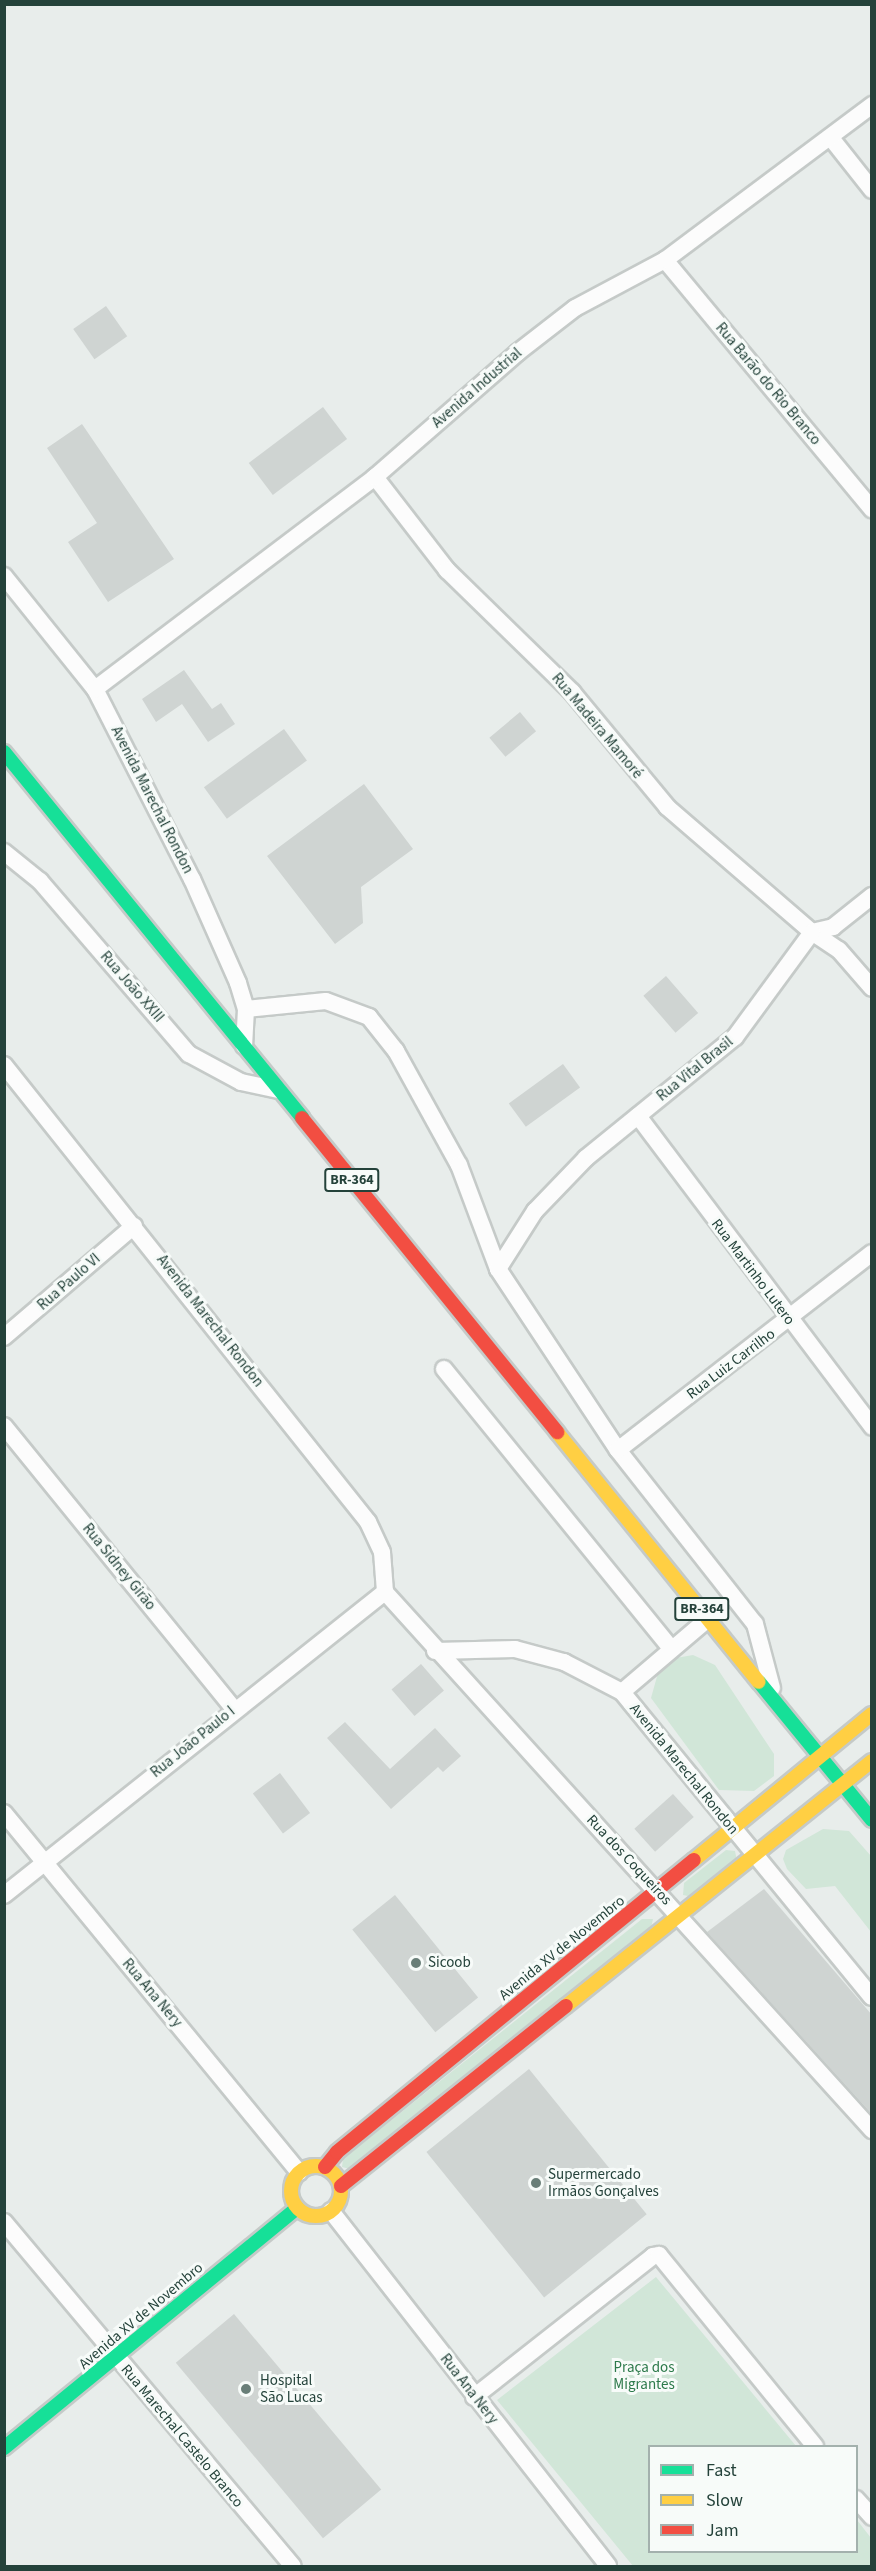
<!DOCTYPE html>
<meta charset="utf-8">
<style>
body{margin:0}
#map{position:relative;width:876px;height:2571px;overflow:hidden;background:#e8edeb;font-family:"Source Sans 3",sans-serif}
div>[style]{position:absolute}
.green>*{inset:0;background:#d1e6d8}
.building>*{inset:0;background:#cfd4d2;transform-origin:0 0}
.roads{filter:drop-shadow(2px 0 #c5cac8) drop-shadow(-2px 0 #c5cac8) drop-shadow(0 2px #c5cac8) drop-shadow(0 -2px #c5cac8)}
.street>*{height:16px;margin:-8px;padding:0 8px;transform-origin:8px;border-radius:8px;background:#fcfcfc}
.fast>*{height:14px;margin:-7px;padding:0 7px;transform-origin:7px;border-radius:7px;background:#16e098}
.slow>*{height:14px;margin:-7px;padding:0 7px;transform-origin:7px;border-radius:7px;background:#ffcf43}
.slow>.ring{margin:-7px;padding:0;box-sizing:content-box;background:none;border:14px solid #ffcf43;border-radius:50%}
.jam>*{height:14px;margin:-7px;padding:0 7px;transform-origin:7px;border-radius:7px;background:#f24e42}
.dots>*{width:16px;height:16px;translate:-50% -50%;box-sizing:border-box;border:3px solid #f7fbf9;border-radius:50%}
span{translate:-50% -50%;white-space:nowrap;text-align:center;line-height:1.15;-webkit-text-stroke:6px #f7fbf9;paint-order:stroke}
.shield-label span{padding:2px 4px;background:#f7fbf9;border:2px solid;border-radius:4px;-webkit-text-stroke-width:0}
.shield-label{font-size:14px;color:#24423a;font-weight:700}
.street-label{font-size:15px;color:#24423a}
.poi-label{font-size:15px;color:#24423a}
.left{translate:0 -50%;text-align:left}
.park-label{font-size:15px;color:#2d7a4b}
.frame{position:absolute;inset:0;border:6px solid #24423a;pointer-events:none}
.legend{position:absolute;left:648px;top:2445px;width:210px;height:108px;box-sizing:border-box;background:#f7fbf9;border:2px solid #a3b1ad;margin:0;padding:8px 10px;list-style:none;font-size:18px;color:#24423a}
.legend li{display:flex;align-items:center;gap:12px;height:30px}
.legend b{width:30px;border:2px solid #a3b1ad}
</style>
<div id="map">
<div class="green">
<i style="clip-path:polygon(693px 1655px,715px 1665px,774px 1754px,774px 1776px,754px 1791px,719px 1790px,651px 1698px,658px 1673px,676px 1658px)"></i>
<i style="clip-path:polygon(823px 1829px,849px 1831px,871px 1856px,871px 1932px,835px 1886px,806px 1889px,787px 1869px,783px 1859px,786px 1850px)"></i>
<i style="clip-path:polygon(726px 1850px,735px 1851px,737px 1861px,693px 1897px,683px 1895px,684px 1883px)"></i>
<i style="clip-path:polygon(642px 1919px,653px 1919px,651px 1928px,350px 2169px,342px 2167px,343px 2159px)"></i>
<i style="clip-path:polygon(656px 2277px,796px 2446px,650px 2446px,650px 2552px,856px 2552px,857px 2520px,871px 2538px,871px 2566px,633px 2566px,497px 2400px)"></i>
</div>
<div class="building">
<i style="left:106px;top:306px;width:37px;height:40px;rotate:55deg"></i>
<i style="left:323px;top:407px;width:40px;height:93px;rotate:53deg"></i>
<i style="clip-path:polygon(82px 424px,174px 559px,108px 602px,68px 542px,97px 523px,47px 448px)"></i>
<i style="clip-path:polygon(184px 670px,212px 709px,221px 703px,235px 724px,208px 742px,182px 704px,156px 722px,142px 699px)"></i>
<i style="left:520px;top:712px;width:25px;height:40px;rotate:50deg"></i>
<i style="left:284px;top:729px;width:39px;height:99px;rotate:54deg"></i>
<i style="clip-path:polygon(364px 784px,413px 849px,361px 887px,363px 923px,335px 944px,267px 856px)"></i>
<i style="left:666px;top:976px;width:49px;height:30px;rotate:49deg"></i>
<i style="left:563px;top:1064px;width:29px;height:67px;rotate:54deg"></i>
<i style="left:421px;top:1664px;width:35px;height:39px;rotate:49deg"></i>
<i style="clip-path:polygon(345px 1722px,390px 1769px,435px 1728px,461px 1756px,443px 1772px,438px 1767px,391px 1809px,327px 1738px)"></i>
<i style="left:280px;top:1773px;width:50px;height:34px;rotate:53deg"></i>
<i style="left:673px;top:1794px;width:31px;height:52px;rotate:48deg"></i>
<i style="clip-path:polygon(764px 1889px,872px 2015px,872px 2114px,707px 1932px)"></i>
<i style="left:395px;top:1895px;width:132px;height:55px;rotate:51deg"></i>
<i style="left:529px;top:2069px;width:187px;height:132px;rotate:51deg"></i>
<i style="left:234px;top:2314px;width:229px;height:76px;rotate:50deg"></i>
</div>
<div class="roads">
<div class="street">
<i style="left:831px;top:138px;width:66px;rotate:51.7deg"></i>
<i style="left:665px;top:260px;width:324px;rotate:50.3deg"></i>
<i style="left:375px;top:477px;width:118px;rotate:52.3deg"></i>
<i style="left:447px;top:570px;width:175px;rotate:44.3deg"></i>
<i style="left:572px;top:692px;width:149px;rotate:50.4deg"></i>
<i style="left:667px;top:807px;width:191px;rotate:40.8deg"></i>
<i style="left:812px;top:932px;width:32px;rotate:34deg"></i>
<i style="left:839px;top:950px;width:50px;rotate:49deg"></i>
<i style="left:4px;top:576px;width:145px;rotate:51.2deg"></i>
<i style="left:95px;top:689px;width:213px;rotate:63deg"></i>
<i style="left:192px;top:879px;width:114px;rotate:66.1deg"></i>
<i style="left:238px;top:983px;width:27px;rotate:73deg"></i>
<i style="left:246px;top:1009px;width:37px;rotate:93deg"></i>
<i style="left:95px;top:689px;width:351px;rotate:-37.1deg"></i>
<i style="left:375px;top:477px;width:189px;rotate:-41.1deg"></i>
<i style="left:517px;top:353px;width:73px;rotate:-37.8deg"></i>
<i style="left:575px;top:308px;width:102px;rotate:-28.1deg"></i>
<i style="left:665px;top:260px;width:259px;rotate:-36.8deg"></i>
<i style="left:4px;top:852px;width:46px;rotate:38.9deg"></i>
<i style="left:40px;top:881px;width:228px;rotate:49.3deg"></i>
<i style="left:189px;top:1054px;width:59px;rotate:28.3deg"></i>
<i style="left:241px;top:1082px;width:38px;rotate:12deg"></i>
<i style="left:812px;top:932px;width:22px;rotate:-13deg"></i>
<i style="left:833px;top:927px;width:50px;rotate:-38.5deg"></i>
<i style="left:246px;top:1009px;width:80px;rotate:-5.7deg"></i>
<i style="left:326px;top:1001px;width:46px;rotate:20.4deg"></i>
<i style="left:369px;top:1017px;width:43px;rotate:51.5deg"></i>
<i style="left:396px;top:1051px;width:130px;rotate:61.1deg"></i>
<i style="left:459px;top:1165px;width:111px;rotate:69.4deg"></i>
<i style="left:498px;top:1269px;width:217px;rotate:56.5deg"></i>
<i style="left:618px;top:1450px;width:221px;rotate:51.8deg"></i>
<i style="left:755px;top:1624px;width:66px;rotate:75.1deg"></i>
<i style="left:4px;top:1065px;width:584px;rotate:51.46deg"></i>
<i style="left:368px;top:1522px;width:33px;rotate:65deg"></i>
<i style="left:382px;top:1552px;width:40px;rotate:85.7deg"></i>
<i style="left:638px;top:1116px;width:389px;rotate:53deg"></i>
<i style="left:498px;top:1269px;width:69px;rotate:-57.5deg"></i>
<i style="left:535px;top:1211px;width:74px;rotate:-46.1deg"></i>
<i style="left:586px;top:1158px;width:192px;rotate:-39.1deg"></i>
<i style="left:735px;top:1037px;width:130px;rotate:-53.7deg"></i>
<i style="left:4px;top:1337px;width:171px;rotate:-40.5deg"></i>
<i style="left:444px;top:1369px;width:360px;rotate:50.9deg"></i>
<i style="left:4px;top:1426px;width:365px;rotate:50.9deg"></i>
<i style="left:618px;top:1450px;width:321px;rotate:-37.8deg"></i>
<i style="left:385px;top:1592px;width:726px;rotate:47.85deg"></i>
<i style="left:435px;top:1651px;width:80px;rotate:-1.4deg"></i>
<i style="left:515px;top:1649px;width:51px;rotate:14.9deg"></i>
<i style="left:564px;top:1662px;width:65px;rotate:27.3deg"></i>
<i style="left:622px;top:1692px;width:394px;rotate:50.7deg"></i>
<i style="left:622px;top:1692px;width:114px;rotate:-40.4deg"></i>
<i style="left:4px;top:1813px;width:465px;rotate:50.6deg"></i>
<i style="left:4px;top:1895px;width:487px;rotate:-38.5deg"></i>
<i style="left:331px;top:2211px;width:450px;rotate:52deg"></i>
<i style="left:4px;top:2222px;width:449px;rotate:50deg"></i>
<i style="left:474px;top:2397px;width:228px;rotate:-38.2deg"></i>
<i style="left:653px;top:2256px;width:6px;rotate:-9deg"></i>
<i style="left:659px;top:2255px;width:247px;rotate:50.8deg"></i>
<i style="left:856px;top:2499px;width:24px;rotate:48deg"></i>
</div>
<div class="fast">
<i style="left:4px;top:752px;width:472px;rotate:50.8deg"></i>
<i style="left:759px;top:1682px;width:178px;rotate:50.7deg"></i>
<i style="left:4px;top:2448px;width:379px;rotate:-39.3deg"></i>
</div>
<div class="slow">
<i style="left:557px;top:1432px;width:321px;rotate:51.1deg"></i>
<i style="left:694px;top:1860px;width:230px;rotate:-39.4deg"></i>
<i style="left:566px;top:2006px;width:392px;rotate:-38.7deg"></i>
<i class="ring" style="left:291px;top:2166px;width:36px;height:36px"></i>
</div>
<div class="jam">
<i style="left:302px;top:1118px;width:405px;rotate:50.9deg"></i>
<i style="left:325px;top:2167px;width:19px;rotate:-51deg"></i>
<i style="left:337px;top:2152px;width:461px;rotate:-39.3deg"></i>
<i style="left:341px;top:2186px;width:288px;rotate:-38.7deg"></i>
</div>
</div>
<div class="dots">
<i style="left:416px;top:1963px;background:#697e78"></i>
<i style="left:536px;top:2183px;background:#697e78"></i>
<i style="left:246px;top:2389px;background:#697e78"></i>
</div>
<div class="shield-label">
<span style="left:352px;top:1180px">BR-364</span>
<span style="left:702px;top:1609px">BR-364</span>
</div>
<div class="street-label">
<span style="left:768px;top:384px;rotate:50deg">Rua Barão do Rio Branco</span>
<span style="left:477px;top:388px;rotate:-41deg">Avenida Industrial</span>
<span style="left:597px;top:726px;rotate:50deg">Rua Madeira Mamoré</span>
<span style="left:152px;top:800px;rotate:63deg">Avenida Marechal Rondon</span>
<span style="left:132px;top:987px;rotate:49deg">Rua João XXIII</span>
<span style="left:695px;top:1069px;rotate:-39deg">Rua Vital Brasil</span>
<span style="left:753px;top:1272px;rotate:53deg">Rua Martinho Lutero</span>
<span style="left:69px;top:1282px;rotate:-41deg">Rua Paulo VI</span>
<span style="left:210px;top:1321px;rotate:52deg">Avenida Marechal Rondon</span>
<span style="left:731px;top:1364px;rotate:-37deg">Rua Luiz Carrilho</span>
<span style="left:119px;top:1567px;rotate:51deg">Rua Sidney Girão</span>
<span style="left:193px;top:1742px;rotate:-39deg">Rua João Paulo I</span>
<span style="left:684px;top:1769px;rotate:51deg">Avenida Marechal Rondon</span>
<span style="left:629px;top:1860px;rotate:47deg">Rua dos Coqueiros</span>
<span style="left:562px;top:1948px;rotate:-39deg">Avenida XV de Novembro</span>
<span style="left:152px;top:1993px;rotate:50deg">Rua Ana Nery</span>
<span style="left:141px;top:2316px;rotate:-40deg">Avenida XV de Novembro</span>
<span style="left:469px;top:2389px;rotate:52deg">Rua Ana Nery</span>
<span style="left:182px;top:2436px;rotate:50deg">Rua Marechal Castelo Branco</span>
</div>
<div class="poi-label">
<span class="left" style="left:428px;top:1963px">Sicoob</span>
<span class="left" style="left:548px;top:2183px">Supermercado<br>Irmãos Gonçalves</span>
<span class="left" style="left:260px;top:2389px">Hospital<br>São Lucas</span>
</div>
<div class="park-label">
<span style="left:644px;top:2376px">Praça dos<br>Migrantes</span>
</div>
<div class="frame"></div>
<ul class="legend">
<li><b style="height:8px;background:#16e098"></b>Fast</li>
<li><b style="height:8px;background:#ffcf43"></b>Slow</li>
<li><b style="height:8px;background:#f24e42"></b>Jam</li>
</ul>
</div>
